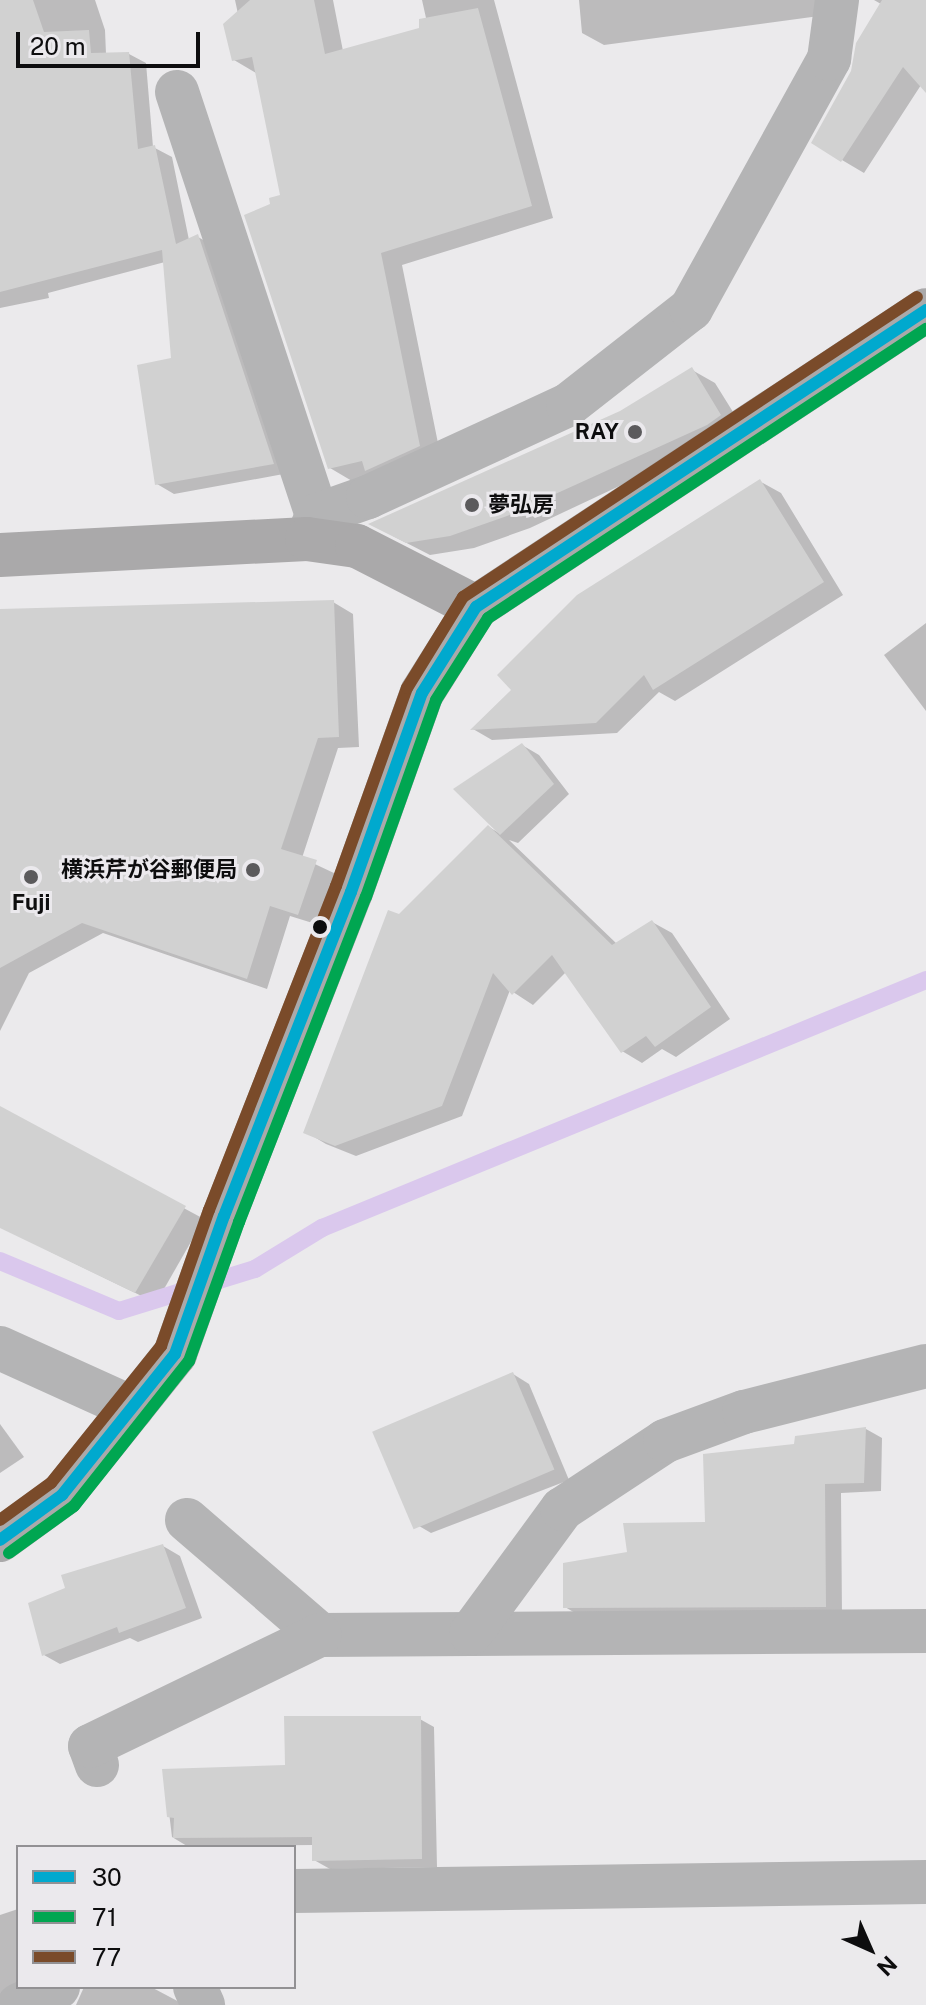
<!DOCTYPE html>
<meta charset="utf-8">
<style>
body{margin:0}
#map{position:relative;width:926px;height:2005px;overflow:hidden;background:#ebeaec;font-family:"Public Sans","Noto Sans JP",sans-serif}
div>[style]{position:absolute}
.shadow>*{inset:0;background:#0003}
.stream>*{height:18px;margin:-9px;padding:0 9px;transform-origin:9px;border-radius:9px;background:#dac8ed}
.building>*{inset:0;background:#d1d1d1;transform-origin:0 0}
.street>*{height:44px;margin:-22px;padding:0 22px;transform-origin:22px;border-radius:22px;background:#b4b4b5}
.secondary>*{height:44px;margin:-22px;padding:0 22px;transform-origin:22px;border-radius:22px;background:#aaa9aa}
.bus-1>*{height:12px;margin:-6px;padding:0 6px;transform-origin:6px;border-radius:6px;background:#00a9ce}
.bus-2>*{height:12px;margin:-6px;padding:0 6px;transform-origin:6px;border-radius:6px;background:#00a651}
.bus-3>*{height:12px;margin:-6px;padding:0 6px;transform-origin:6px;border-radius:6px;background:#7a4b2a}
.dots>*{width:22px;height:22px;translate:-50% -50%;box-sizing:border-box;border:4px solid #ebe9ed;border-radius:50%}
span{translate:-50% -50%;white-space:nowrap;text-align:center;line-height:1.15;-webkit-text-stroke:6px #ebe9ed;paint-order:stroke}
.poi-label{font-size:22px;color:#0d0d0e;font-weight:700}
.right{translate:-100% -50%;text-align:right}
.left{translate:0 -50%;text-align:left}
.legend{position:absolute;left:16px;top:1845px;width:280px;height:144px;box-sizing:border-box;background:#ebe9ed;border:2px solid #929194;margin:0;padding:10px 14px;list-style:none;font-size:24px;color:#0d0d0e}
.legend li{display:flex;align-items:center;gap:16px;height:40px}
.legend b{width:40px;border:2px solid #929194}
.north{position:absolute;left:830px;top:1909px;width:80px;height:80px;-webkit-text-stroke:6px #ebe9ed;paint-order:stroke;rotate:135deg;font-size:22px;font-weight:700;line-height:32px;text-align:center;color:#0d0d0e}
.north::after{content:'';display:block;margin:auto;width:28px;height:36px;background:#0d0d0e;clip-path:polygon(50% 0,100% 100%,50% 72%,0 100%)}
.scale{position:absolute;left:16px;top:32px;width:184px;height:36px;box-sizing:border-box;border:4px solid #0d0d0e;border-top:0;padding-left:10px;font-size:24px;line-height:28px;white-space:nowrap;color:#0d0d0e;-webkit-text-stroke:6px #ebe9ed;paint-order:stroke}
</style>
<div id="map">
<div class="shadow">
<i style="clip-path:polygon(0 0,95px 0,105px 30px,106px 54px,129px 54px,146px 63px,153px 147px,172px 157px,189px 240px,198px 237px,214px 246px,289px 473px,174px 494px,157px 484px,173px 359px,165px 262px,48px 293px,49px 298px,0 308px)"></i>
<i style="clip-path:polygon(235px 0,333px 0,343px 51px,428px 27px,422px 0,494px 0,553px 218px,402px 265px,441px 458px,352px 481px,330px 468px,272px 205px,282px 197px,256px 73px,234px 60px,238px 14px)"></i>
<i style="clip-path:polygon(579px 0,838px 0,834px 14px,604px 45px,582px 33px)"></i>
<i style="clip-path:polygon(874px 0,926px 0,926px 90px,921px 85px,864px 173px,842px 160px,853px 72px,881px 4px)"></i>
<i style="clip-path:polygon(692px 370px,715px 383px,743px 428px,530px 528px,474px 548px,430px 555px,393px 536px,621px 413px)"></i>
<i style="clip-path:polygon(761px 482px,781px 493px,843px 595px,675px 701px,659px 692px,617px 733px,492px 740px,473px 729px)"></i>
<i style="clip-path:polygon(333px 602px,353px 614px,359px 747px,338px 748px,302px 858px,336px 874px,319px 925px,290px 916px,267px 989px,103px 933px,29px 973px,0 1031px,0 611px)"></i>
<i style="clip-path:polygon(926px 623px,926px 711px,884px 655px)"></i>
<i style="clip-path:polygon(522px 745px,539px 755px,569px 794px,518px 843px,509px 840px,617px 944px,652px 922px,672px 933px,730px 1019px,676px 1057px,662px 1049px,642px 1063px,622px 1051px,566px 972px,533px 1005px,510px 990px,462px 1116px,356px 1156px,326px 1144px,306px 1132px,400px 916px,489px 827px,499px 833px)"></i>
<i style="clip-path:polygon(0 1109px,204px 1219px,156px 1303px,51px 1252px,0 1222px)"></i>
<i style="clip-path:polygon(513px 1374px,529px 1384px,569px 1480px,431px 1533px,414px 1523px)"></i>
<i style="clip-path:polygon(0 1424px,24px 1457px,0 1473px)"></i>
<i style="clip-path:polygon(866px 1429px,882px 1438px,881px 1491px,841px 1493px,842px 1615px,582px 1617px,565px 1607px,629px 1554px,707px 1524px,796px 1446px)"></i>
<i style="clip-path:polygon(163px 1546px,180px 1556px,202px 1618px,138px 1642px,130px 1638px,60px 1664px,44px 1655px)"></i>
<i style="clip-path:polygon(418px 1718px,434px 1727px,437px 1867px,330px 1869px,314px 1860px,314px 1845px,187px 1846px,172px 1837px,164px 1771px,287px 1767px)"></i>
<i style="clip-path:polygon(18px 1909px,18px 1987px,0 2005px,0 1915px)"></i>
<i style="clip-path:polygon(84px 1987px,151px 1987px,185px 2005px,76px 2005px)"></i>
</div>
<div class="stream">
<i style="left:0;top:1261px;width:129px;rotate:22.8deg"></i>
<i style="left:119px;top:1311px;width:142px;rotate:-17.2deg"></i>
<i style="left:255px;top:1269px;width:79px;rotate:-31.5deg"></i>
<i style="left:322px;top:1228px;width:653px;rotate:-22.32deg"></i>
</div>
<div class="building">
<i style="clip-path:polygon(0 0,33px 0,44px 32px,89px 30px,91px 53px,129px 52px,138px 149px,155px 145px,176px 244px,198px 234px,274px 464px,155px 485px,137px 365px,171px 358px,162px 250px,0 292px)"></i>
<i style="clip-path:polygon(250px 0,314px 0,325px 54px,419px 28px,419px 19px,478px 8px,532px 206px,381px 253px,420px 446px,365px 471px,362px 461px,328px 469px,244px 215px,270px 204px,269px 198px,280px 195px,252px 57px,232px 61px,223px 24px)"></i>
<i style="clip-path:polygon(882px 0,926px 0,926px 93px,903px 67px,841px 162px,811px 143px,851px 71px,856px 43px)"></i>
<i style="clip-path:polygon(692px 367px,721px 415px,707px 425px,507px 516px,450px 536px,406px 543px,368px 524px,620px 411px)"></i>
<i style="clip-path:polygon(760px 479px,824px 582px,653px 690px,644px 675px,596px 723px,470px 730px,511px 690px,497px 675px,577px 595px)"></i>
<i style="clip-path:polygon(334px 600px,339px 737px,318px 738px,281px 849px,317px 860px,298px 915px,270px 906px,247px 979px,82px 923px,0 968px,0 609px)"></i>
<i style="clip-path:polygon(522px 743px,554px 784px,500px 835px,453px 789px)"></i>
<i style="clip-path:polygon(488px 825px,612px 945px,652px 920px,711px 1007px,655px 1047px,646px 1036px,621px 1053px,552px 955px,512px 995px,493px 973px,442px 1106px,335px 1146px,303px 1133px,388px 910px,399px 914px)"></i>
<i style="clip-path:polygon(0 1106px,186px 1206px,135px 1293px,0 1228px)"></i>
<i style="left:513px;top:1372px;width:106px;height:153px;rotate:67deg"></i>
<i style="clip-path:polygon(866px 1427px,864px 1483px,825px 1484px,826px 1607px,563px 1608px,563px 1563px,627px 1552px,623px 1523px,705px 1522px,703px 1454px,794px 1444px,795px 1436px)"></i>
<i style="clip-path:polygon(163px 1544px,186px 1608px,119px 1633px,117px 1627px,42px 1656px,28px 1603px,65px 1588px,61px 1575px)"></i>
<i style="clip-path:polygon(284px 1716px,421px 1716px,422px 1859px,312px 1861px,312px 1837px,173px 1838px,174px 1818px,167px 1817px,162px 1769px,285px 1765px)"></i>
</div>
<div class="street">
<i style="left:177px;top:92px;width:446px;rotate:71.7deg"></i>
<i style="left:307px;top:539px;width:26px;rotate:-67deg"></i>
<i style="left:317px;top:515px;width:54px;rotate:-19.4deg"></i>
<i style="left:368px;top:497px;width:220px;rotate:-24.7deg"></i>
<i style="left:568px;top:405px;width:156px;rotate:-38deg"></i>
<i style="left:691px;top:309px;width:286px;rotate:-61.1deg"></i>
<i style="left:829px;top:59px;width:60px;rotate:-82.3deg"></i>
<i style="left:0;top:1348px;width:145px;rotate:24.4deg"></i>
<i style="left:187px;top:1520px;width:176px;rotate:40.8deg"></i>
<i style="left:320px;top:1635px;width:606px;rotate:-0.38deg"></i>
<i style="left:471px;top:1633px;width:154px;rotate:-53.7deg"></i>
<i style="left:562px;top:1509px;width:123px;rotate:-33.4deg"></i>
<i style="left:665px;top:1441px;width:84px;rotate:-20.2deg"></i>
<i style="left:744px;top:1412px;width:188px;rotate:-14.2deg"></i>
<i style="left:97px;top:1765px;width:20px;rotate:-110deg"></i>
<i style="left:90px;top:1746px;width:255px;rotate:-25.8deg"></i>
<i style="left:294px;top:1891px;width:632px;rotate:-0.82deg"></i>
<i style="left:195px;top:1987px;width:20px;rotate:66deg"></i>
<i style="left:19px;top:2005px;width:43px;rotate:-24.8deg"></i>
</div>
<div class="secondary">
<i style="left:0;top:555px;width:307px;rotate:-3deg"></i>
<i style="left:307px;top:539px;width:50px;rotate:8deg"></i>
<i style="left:357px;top:546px;width:134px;rotate:27.1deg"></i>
<i style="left:0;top:1540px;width:77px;rotate:-36deg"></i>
<i style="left:62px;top:1495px;width:181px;rotate:-51.3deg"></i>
<i style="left:175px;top:1354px;width:146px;rotate:-70.5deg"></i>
<i style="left:224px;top:1216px;width:348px;rotate:-68.6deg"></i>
<i style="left:351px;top:892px;width:211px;rotate:-70.4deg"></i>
<i style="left:422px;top:693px;width:102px;rotate:-57.9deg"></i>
<i style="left:476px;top:607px;width:539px;rotate:-33.42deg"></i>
</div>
<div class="bus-1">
<i style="left:0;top:1540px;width:77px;rotate:-36deg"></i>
<i style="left:62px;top:1495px;width:181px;rotate:-51.3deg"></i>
<i style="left:175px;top:1354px;width:146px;rotate:-70.5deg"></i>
<i style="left:224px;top:1216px;width:348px;rotate:-68.6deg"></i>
<i style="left:351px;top:892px;width:211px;rotate:-70.4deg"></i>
<i style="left:422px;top:693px;width:102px;rotate:-57.9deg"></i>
<i style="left:476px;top:607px;width:539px;rotate:-33.42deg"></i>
</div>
<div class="bus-2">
<i style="left:9px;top:1553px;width:80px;rotate:-35.9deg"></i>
<i style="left:74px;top:1506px;width:185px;rotate:-51.6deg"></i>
<i style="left:189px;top:1361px;width:148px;rotate:-70.2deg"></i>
<i style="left:239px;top:1222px;width:349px;rotate:-68.7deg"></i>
<i style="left:366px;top:897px;width:209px;rotate:-70.4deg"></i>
<i style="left:436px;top:700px;width:97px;rotate:-57.6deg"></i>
<i style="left:488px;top:618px;width:525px;rotate:-33.42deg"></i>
</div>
<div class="bus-3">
<i style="left:0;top:1520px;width:63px;rotate:-36deg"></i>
<i style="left:51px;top:1483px;width:176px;rotate:-51.2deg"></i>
<i style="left:161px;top:1346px;width:144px;rotate:-70.6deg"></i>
<i style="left:209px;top:1210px;width:348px;rotate:-68.6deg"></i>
<i style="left:336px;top:886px;width:210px;rotate:-70.3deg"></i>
<i style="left:407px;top:688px;width:107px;rotate:-58.4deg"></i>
<i style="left:463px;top:597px;width:544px;rotate:-33.46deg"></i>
</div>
<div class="dots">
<i style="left:635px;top:432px;background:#5b5a5c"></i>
<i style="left:472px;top:505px;background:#5b5a5c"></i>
<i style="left:253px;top:870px;background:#5b5a5c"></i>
<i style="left:31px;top:877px;background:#5b5a5c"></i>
<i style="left:320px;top:927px;background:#0d0d0e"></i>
</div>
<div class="poi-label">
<span class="right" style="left:619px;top:432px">RAY</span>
<span class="left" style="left:488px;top:505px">夢弘房</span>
<span class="right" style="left:237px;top:870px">横浜芹が谷郵便局</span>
<span style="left:31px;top:903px">Fuji</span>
</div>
<ul class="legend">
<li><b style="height:10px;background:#00a9ce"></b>30</li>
<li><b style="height:10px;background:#00a651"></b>71</li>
<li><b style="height:10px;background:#7a4b2a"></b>77</li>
</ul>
<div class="north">N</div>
<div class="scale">20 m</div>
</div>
